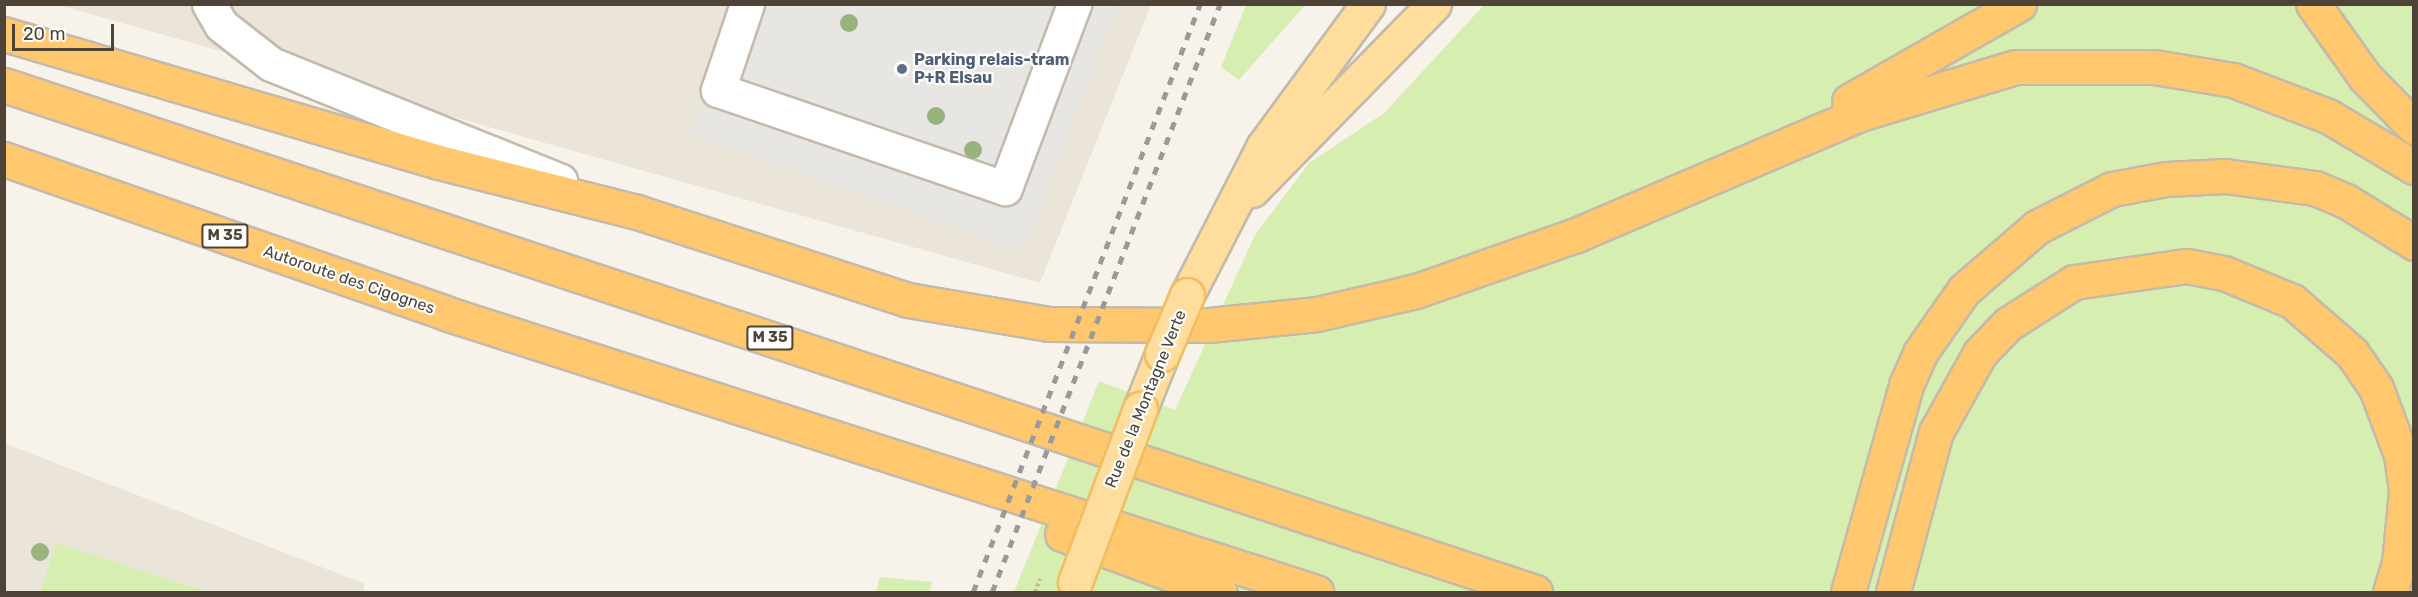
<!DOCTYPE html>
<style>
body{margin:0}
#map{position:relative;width:2418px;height:597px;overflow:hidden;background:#f7f3eb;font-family:Rubik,sans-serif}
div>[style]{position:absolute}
.residential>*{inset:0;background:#ebe4d8}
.green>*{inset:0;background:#d6efb0}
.parking>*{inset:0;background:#e8e6e2}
.path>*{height:4px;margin-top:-2px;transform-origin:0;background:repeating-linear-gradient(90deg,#c7b59b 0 3px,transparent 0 6px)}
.roads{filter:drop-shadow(2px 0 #c4baac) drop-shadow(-2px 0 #c4baac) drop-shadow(0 2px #c4baac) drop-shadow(0 -2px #c4baac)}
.minor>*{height:33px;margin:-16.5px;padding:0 16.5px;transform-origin:16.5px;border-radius:16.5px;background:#fff}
.major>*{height:33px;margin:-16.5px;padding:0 16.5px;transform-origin:16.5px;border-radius:16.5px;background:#ffdd9c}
.highway>*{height:33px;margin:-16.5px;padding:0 16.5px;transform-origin:16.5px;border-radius:16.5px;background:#ffc76e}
.rail>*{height:4.5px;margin-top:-2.25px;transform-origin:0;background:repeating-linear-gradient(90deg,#9a9a9a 0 8px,transparent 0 16px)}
.bridges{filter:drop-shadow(2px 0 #f2bd5e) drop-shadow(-2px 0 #f2bd5e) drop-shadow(0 2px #f2bd5e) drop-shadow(0 -2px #f2bd5e)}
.major-bridge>*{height:33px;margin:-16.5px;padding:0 16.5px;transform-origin:16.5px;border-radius:16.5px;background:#ffdd9c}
.trees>*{width:18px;height:18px;margin:-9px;border-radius:50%;background:#98b47c}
.dots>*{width:16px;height:16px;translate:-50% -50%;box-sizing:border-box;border:3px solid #fff;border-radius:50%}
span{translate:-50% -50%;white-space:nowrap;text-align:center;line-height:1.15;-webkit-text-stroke:4.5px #fff;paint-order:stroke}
.shield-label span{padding:2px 4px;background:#fff;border:2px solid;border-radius:4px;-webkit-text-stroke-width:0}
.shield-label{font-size:15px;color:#4d4337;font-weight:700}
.service-label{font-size:16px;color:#4e5e75;font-weight:700}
.left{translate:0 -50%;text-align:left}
.street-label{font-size:16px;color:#4d4337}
.frame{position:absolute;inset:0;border:6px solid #4d4337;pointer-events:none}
.scale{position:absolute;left:12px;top:24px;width:102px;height:27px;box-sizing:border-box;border:3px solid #4d4337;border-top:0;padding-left:8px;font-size:18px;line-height:21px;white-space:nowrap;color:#4d4337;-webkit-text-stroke:4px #fff;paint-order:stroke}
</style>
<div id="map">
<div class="residential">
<i style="clip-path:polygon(58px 5px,1151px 5px,1040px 283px)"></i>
<i style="clip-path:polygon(4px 443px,365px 584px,363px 592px,5px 592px)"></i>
</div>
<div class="green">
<i style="clip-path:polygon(1246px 5px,1305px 5px,1239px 80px,1221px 67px)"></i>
<i style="clip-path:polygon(1484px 5px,2413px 5px,2413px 592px,1014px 592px,1099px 381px,1175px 410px,1255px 235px,1309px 163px,1384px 113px)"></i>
<i style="clip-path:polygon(56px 543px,207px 592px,40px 592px)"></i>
<i style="clip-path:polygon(880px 577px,932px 582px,929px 592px,876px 592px)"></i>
</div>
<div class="parking">
<i style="clip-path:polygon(732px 5px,1117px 5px,1023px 252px,689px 133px)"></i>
</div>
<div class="path">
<i style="left:1035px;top:592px;width:14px;rotate:-69deg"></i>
</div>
<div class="roads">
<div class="minor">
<i style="left:209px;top:4px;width:24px;rotate:60deg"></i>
<i style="left:221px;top:25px;width:63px;rotate:38deg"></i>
<i style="left:271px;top:64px;width:312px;rotate:22deg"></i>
<i style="left:747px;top:4px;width:91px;rotate:108.6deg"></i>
<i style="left:718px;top:90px;width:303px;rotate:18.9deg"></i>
<i style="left:1005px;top:188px;width:197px;rotate:-69.4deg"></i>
</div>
<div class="major">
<i style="left:1252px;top:190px;width:260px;rotate:-45.6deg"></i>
<i style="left:1187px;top:295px;width:166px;rotate:-62.8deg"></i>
<i style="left:1263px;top:147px;width:177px;rotate:-53.7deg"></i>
<i style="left:1140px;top:409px;width:59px;rotate:-68.2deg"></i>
</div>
<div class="highway">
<i style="left:2313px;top:4px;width:90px;rotate:54.5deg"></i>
<i style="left:2365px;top:77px;width:70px;rotate:45.6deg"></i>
<i style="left:4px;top:34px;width:453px;rotate:16.4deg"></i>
<i style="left:439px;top:162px;width:204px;rotate:14.2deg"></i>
<i style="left:637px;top:212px;width:285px;rotate:18deg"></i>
<i style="left:908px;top:300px;width:143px;rotate:9.7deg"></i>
<i style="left:1049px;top:324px;width:160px;rotate:0.4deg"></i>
<i style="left:1209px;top:325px;width:109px;rotate:-5.8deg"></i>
<i style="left:1317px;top:314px;width:102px;rotate:-13.1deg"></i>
<i style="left:1416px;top:291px;width:170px;rotate:-19.3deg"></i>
<i style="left:1576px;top:235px;width:309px;rotate:-23.1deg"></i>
<i style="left:1860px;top:114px;width:163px;rotate:-16.8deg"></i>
<i style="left:2016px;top:67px;width:138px"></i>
<i style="left:2154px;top:67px;width:80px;rotate:9.3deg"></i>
<i style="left:2233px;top:80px;width:102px;rotate:20.8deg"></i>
<i style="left:2328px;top:116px;width:100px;rotate:30.7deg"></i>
<i style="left:4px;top:85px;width:1613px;rotate:18.32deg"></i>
<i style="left:1849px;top:101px;width:196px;rotate:-29.7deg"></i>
<i style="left:4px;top:159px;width:467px;rotate:19.2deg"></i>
<i style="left:445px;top:313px;width:915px;rotate:17.76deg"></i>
<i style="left:1062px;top:534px;width:168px;rotate:20.2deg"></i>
<i style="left:1848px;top:592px;width:215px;rotate:-74.3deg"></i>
<i style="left:1906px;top:385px;width:35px;rotate:-66deg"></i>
<i style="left:1920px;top:353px;width:77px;rotate:-55.1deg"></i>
<i style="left:1964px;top:290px;width:96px;rotate:-40.8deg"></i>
<i style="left:2037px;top:227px;width:84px;rotate:-26.9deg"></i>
<i style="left:2112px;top:189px;width:55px;rotate:-10.5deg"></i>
<i style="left:2166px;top:179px;width:59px;rotate:-2.9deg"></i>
<i style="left:2225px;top:176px;width:91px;rotate:7.6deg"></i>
<i style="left:2315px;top:188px;width:34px;rotate:23deg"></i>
<i style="left:2346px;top:201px;width:80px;rotate:31.7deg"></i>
<i style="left:1893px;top:592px;width:166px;rotate:-75deg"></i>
<i style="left:1936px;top:432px;width:90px;rotate:-60.9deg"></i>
<i style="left:1980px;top:353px;width:40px;rotate:-46deg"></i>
<i style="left:2008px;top:324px;width:78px;rotate:-32.5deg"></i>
<i style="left:2074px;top:282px;width:114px;rotate:-8.1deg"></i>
<i style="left:2187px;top:266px;width:38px;rotate:11deg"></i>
<i style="left:2224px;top:273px;width:74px;rotate:22.4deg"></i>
<i style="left:2292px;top:301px;width:79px;rotate:40.9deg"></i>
<i style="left:2352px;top:353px;width:42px;rotate:55.6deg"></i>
<i style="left:2376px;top:388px;width:72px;rotate:69.5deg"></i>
<i style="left:2401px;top:455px;width:37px;rotate:82deg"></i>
<i style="left:2406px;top:492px;width:71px;rotate:95.6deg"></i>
<i style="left:2399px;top:563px;width:30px;rotate:107deg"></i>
</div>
</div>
<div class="rail">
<i style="left:973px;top:592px;width:630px;rotate:-68.89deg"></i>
<i style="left:992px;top:592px;width:631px;rotate:-68.81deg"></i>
</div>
<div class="bridges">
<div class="major-bridge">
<i style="left:1162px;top:354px;width:64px;rotate:-67deg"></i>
<i style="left:1075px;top:582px;width:185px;rotate:-69.4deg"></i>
</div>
</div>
<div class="trees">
<i style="left:849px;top:23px"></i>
<i style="left:936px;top:116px"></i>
<i style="left:973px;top:150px"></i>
<i style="left:40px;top:552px"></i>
</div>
<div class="dots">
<i style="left:902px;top:69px;background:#5c6f8a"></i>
</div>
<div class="shield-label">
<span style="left:225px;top:236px">M 35</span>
<span style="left:770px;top:338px">M 35</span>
</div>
<div class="service-label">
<span class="left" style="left:914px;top:69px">Parking relais-tram<br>P+R Elsau</span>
</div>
<div class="street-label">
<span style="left:349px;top:280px;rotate:19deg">Autoroute des Cigognes</span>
<span style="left:1146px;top:399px;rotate:-68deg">Rue de la Montagne Verte</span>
</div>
<div class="frame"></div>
<div class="scale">20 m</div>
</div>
